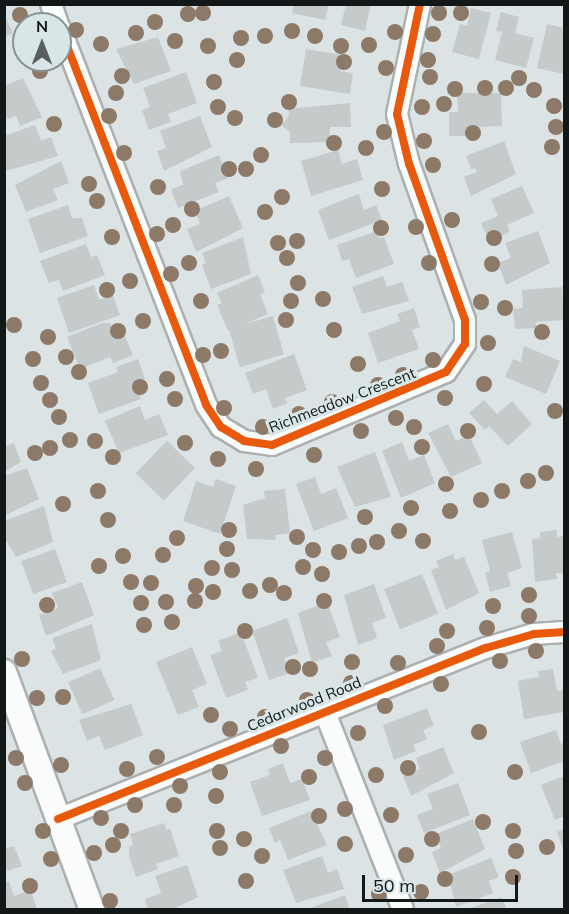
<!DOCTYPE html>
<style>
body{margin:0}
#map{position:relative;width:569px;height:914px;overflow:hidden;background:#dce3e4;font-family:Mulish,sans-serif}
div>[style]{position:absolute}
.building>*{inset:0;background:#c5cacb;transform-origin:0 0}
.roads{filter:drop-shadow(2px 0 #abb0b1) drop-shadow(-2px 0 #abb0b1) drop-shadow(0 2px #abb0b1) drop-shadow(0 -2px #abb0b1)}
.minor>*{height:20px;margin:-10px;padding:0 10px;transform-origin:10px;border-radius:10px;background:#fafbfb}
.tertiary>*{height:24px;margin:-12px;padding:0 12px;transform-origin:12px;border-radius:12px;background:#fafbfb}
.cycleway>*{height:8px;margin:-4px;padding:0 4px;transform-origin:4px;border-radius:4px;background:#e8590c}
.trees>*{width:16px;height:16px;margin:-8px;border-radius:50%;background:#8c7968}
span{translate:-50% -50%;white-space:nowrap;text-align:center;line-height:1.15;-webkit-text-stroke:6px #d9e6e7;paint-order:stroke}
.street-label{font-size:15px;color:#121717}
.frame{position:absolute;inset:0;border:6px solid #121717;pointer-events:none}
.north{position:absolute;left:12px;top:12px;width:60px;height:60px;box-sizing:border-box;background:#d9e6e7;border:2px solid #899394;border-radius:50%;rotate:0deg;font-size:16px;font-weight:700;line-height:24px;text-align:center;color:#121717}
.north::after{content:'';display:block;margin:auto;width:21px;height:27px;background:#595e5f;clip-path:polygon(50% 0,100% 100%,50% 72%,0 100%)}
.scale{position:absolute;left:362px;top:875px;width:156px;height:27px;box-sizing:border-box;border:3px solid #121717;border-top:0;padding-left:8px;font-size:18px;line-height:21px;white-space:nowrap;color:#121717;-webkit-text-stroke:4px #d9e6e7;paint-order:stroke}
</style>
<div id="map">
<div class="building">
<i style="clip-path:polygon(294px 4px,329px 4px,325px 20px,292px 13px)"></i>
<i style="clip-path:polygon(346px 4px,371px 4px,365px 31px,341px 25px)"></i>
<i style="clip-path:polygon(471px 8px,491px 13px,479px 59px,452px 52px,460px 24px,467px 26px)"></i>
<i style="clip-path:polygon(501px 12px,519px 17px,515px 33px,534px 38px,526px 68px,495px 60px,502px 32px,496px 31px)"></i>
<i style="clip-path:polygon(4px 14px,13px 33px,4px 37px)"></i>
<i style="clip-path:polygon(547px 24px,564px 28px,564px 74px,537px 68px)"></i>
<i style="clip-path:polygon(158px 37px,171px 71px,134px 84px,116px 49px)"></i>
<i style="clip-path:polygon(306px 49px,343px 55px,340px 71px,353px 73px,350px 94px,300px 86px)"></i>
<i style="clip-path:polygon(186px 72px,197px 103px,168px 114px,171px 122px,149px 130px,142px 110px,150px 107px,143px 88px)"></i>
<i style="clip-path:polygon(23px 78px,42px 117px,20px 126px,16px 116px,4px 120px,4px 86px)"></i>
<i style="clip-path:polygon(457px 93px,501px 93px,502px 126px,473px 127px,473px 136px,449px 136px,449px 112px,458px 112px)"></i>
<i style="clip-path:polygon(350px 103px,351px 127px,330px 127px,330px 142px,290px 143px,290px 132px,281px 125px,289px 116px,288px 109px)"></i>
<i style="clip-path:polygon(200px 116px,212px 147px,164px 171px,157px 151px,166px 148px,160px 131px)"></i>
<i style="clip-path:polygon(35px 125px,41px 141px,51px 137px,58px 156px,6px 171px,4px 136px)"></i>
<i style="clip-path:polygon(504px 141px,516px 174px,471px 196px,464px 177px,477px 172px,475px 168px,471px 169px,466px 156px)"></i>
<i style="clip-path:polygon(338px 150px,342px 164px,357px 159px,363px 180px,311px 196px,301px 161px)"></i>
<i style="clip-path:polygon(219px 155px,228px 178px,215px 183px,219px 192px,178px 208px,171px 189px,183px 185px,180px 171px)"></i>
<i style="clip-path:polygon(61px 161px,69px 183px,53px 189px,58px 200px,26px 212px,15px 185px)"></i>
<i style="clip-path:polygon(522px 186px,534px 213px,507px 225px,510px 232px,489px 241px,481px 223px,498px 216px,491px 199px)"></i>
<i style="clip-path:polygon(359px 194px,364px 210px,376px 205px,382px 220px,329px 240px,318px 210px)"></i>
<i style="clip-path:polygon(229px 196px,243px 228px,196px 252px,187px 229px,200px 224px,195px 211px)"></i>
<i style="clip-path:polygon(68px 205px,72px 218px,82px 218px,88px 236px,40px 253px,28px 219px)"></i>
<i style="clip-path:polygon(377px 231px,379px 238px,384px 237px,394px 264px,356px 278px,349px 259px,342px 261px,337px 245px)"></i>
<i style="clip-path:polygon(538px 231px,550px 263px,506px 285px,498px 263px,511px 258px,505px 243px)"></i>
<i style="clip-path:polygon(243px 237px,251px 274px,211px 289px,202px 265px,206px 263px,202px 253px)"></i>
<i style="clip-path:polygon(86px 244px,91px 257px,97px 255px,105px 275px,63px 291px,59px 280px,49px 283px,40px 261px)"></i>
<i style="clip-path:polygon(258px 275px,265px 292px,260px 294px,268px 314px,228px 331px,217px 305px,222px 303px,217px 293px)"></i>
<i style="clip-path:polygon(383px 276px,387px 287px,402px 282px,409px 301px,362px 314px,352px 287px)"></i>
<i style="clip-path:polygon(94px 285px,99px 300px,113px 295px,120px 315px,69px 333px,57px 298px)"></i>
<i style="clip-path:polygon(562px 287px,564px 320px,536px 322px,536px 328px,515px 329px,513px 309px,523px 308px,522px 290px)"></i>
<i style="clip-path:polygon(414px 308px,420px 327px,412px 330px,419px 349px,378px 363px,368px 333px,400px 321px,397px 314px)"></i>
<i style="left:273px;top:316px;width:40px;height:46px;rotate:74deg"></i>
<i style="clip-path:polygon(102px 323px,110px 323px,116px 337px,124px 334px,133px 355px,113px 363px,110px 357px,80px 369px,67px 337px)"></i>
<i style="clip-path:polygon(524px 346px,560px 361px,546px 394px,505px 377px,513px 359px,521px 362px)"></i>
<i style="clip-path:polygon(294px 354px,307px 390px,285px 398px,287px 403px,273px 409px,266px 389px,253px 394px,245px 373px)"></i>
<i style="clip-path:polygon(138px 359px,145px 379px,135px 382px,141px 399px,99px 414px,88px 383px,118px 372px,116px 367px)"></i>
<i style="clip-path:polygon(484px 400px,497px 414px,512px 401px,532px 424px,508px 446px,489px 426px,485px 430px,469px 413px)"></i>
<i style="clip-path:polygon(140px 406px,145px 420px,159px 414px,168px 435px,119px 453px,105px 421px)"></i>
<i style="clip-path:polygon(448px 424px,456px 441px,469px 435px,482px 463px,451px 477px,428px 433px)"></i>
<i style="clip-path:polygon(4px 441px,6px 446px,14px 443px,21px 462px,4px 472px)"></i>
<i style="left:167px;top:441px;width:39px;height:45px;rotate:44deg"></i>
<i style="clip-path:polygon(402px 442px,409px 461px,424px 455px,435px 483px,401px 498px,382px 451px)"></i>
<i style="clip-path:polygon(375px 452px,391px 497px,355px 507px,337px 467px)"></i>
<i style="clip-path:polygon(27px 468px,39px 499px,4px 516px,4px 476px)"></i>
<i style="clip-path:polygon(315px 477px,321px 494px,336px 488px,348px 518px,314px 531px,296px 484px)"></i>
<i style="clip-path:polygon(216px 479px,236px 486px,220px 534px,183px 521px,196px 481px,213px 487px)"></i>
<i style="clip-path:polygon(285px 489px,290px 533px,275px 535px,276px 540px,247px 539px,243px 505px,265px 498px,264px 491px)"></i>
<i style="clip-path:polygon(44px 506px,53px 542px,16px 557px,4px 537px,4px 521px)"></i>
<i style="clip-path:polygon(557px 530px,557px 537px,564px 536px,564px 573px,556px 573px,557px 579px,535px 582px,532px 539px,540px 538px,540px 532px)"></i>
<i style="clip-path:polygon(512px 532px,522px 568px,507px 573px,511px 586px,490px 592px,485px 573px,490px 571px,482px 540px)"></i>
<i style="left:55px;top:549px;width:35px;height:36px;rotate:70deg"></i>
<i style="clip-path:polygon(453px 554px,455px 560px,464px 557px,479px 593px,446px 610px,431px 570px,439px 567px,436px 561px)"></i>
<i style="left:422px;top:574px;width:43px;height:41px;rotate:68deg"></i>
<i style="clip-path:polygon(82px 582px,94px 615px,46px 636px,39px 615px,58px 608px,52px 593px)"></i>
<i style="clip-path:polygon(374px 584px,386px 618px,372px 623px,377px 638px,358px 645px,344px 595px)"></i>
<i style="clip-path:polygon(327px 602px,340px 637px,326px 642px,332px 656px,312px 663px,298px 613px)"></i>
<i style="clip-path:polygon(287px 618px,299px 653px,284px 658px,290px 673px,269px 680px,252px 631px)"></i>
<i style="clip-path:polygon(92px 624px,101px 660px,63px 674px,51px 651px,56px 649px,52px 638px)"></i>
<i style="clip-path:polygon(241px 632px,258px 678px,245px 682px,248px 690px,226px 698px,210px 655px,222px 651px,218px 641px)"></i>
<i style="clip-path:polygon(192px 647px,207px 684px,192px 690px,199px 707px,178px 715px,156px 662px)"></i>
<i style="left:100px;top:668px;width:35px;height:35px;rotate:66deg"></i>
<i style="clip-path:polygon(553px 669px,557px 691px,564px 690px,564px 712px,524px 719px,518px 681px,539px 677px,538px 671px)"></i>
<i style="clip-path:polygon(131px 704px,143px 735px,105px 750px,99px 736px,87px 741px,79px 720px)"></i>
<i style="clip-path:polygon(427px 708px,434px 726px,423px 730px,427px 739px,413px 745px,416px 751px,394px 760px,383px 725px)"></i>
<i style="clip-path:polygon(556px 730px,561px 744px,564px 743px,564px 767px,562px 762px,531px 773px,520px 742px)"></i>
<i style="clip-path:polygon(443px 747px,454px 773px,411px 796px,403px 776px,420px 769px,416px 758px)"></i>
<i style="clip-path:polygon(283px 763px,290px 783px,302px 779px,310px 800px,262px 816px,250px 782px,270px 775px,268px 769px)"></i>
<i style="clip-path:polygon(564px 776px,564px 816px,555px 820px,541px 785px)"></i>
<i style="clip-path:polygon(458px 783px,470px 815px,424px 833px,417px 815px,433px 809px,427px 794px)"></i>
<i style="clip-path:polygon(311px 811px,327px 845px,288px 860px,280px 840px,275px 843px,269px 828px)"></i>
<i style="clip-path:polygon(473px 819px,485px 849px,440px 873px,432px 852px,441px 848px,436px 834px)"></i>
<i style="clip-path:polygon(164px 823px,166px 830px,170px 828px,179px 856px,156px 864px,158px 869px,136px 877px,129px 856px,129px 847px,133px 845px,130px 834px)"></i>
<i style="clip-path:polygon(564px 829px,564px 851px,557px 832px)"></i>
<i style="clip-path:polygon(14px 846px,22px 866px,4px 872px,4px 849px)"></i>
<i style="clip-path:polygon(322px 856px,328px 873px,337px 869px,344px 889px,296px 903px,283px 870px)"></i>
<i style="clip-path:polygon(491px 858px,499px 877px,489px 881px,493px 893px,456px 907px,448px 875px)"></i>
<i style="clip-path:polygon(187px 865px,198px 897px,171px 910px,148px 910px,145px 899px,161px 893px,155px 876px)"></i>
<i style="clip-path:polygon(9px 881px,14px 896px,31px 890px,37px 910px,4px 910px,4px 883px)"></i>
<i style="clip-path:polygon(345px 895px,350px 910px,308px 910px,308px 909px)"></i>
<i style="clip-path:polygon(502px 897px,507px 910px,468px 910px,468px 909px)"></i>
</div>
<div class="roads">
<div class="minor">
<i style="left:51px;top:4px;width:21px;rotate:71deg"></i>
<i style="left:60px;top:28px;width:404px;rotate:68.8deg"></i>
<i style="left:206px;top:405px;width:27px;rotate:56deg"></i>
<i style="left:221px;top:427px;width:27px;rotate:31deg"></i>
<i style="left:244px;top:441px;width:28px;rotate:8deg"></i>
<i style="left:272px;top:445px;width:189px;rotate:-22.8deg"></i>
<i style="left:446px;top:372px;width:34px;rotate:-56deg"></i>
<i style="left:465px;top:344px;width:24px;rotate:-90deg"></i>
<i style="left:465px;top:320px;width:166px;rotate:-109.7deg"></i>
<i style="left:409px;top:164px;width:51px;rotate:-103.5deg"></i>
<i style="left:397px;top:114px;width:112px;rotate:-78.2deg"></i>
<i style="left:324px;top:710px;width:215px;rotate:68.4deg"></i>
<i style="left:58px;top:819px;width:461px;rotate:-21.8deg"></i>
<i style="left:486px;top:648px;width:50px;rotate:-16.3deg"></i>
<i style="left:534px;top:634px;width:30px;rotate:-4deg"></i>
</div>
<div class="tertiary">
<i style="left:4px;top:672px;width:254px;rotate:69.7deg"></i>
</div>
</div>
<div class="cycleway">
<i style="left:60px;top:28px;width:404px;rotate:68.8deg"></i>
<i style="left:206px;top:405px;width:27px;rotate:56deg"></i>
<i style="left:221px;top:427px;width:27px;rotate:31deg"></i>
<i style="left:244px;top:441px;width:28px;rotate:8deg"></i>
<i style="left:272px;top:445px;width:189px;rotate:-22.8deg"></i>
<i style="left:446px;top:372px;width:34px;rotate:-56deg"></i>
<i style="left:465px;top:344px;width:24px;rotate:-90deg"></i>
<i style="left:465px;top:320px;width:166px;rotate:-109.7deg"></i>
<i style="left:409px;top:164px;width:51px;rotate:-103.5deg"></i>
<i style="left:397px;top:114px;width:112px;rotate:-78.2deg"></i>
<i style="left:58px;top:819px;width:461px;rotate:-21.8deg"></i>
<i style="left:486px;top:648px;width:50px;rotate:-16.3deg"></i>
<i style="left:534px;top:634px;width:30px;rotate:-4deg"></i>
</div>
<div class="trees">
<i style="left:203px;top:13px"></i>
<i style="left:439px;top:13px"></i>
<i style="left:461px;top:13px"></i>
<i style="left:188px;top:14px"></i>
<i style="left:20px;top:15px"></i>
<i style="left:155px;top:22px"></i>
<i style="left:76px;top:30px"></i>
<i style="left:292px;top:31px"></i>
<i style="left:395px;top:32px"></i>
<i style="left:136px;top:33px"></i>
<i style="left:433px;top:34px"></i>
<i style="left:265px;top:36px"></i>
<i style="left:315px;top:36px"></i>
<i style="left:241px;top:38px"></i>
<i style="left:175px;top:41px"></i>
<i style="left:101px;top:44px"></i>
<i style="left:369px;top:45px"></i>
<i style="left:208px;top:46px"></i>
<i style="left:341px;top:46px"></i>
<i style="left:237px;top:60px"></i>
<i style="left:428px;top:60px"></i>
<i style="left:344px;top:62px"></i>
<i style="left:386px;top:68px"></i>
<i style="left:40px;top:71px"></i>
<i style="left:122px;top:76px"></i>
<i style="left:430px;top:77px"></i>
<i style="left:519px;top:78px"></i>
<i style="left:214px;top:82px"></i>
<i style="left:485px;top:88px"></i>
<i style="left:506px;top:88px"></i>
<i style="left:455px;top:89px"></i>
<i style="left:534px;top:90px"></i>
<i style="left:116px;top:93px"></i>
<i style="left:289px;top:102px"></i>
<i style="left:444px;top:104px"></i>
<i style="left:554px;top:106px"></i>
<i style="left:218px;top:107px"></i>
<i style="left:422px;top:107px"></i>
<i style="left:109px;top:116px"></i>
<i style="left:235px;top:118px"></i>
<i style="left:275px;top:120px"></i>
<i style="left:54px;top:124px"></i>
<i style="left:556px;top:127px"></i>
<i style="left:384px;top:132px"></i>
<i style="left:473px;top:133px"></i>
<i style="left:424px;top:141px"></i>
<i style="left:334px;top:143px"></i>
<i style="left:552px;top:147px"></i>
<i style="left:366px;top:148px"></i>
<i style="left:124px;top:153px"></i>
<i style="left:261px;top:155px"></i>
<i style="left:433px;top:165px"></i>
<i style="left:229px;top:169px"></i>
<i style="left:246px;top:169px"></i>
<i style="left:89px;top:184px"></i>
<i style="left:158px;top:187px"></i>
<i style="left:382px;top:189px"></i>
<i style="left:282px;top:197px"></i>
<i style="left:97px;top:201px"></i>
<i style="left:192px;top:209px"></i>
<i style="left:265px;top:212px"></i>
<i style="left:452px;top:220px"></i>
<i style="left:173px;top:225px"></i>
<i style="left:416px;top:227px"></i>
<i style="left:381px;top:228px"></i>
<i style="left:157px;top:234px"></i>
<i style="left:112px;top:237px"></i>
<i style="left:494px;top:238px"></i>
<i style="left:297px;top:241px"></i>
<i style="left:278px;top:243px"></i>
<i style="left:287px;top:258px"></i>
<i style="left:189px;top:263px"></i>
<i style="left:429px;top:263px"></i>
<i style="left:492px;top:264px"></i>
<i style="left:171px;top:274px"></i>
<i style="left:130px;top:281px"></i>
<i style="left:298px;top:283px"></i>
<i style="left:107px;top:290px"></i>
<i style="left:323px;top:299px"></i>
<i style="left:201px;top:301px"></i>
<i style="left:291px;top:301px"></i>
<i style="left:481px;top:302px"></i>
<i style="left:505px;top:308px"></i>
<i style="left:286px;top:320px"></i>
<i style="left:143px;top:321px"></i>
<i style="left:14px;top:325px"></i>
<i style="left:334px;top:330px"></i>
<i style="left:118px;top:331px"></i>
<i style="left:542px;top:332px"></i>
<i style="left:48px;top:337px"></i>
<i style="left:488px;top:343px"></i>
<i style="left:221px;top:351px"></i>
<i style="left:203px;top:355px"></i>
<i style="left:66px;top:357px"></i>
<i style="left:33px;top:359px"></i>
<i style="left:433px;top:360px"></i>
<i style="left:358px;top:364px"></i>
<i style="left:79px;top:372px"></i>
<i style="left:403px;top:375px"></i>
<i style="left:167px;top:379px"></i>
<i style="left:41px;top:383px"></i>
<i style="left:484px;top:384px"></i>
<i style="left:378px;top:385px"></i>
<i style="left:140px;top:387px"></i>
<i style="left:445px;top:398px"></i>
<i style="left:175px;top:399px"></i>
<i style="left:50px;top:400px"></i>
<i style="left:332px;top:402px"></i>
<i style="left:224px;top:408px"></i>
<i style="left:555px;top:411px"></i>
<i style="left:299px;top:414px"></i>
<i style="left:59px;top:417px"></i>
<i style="left:396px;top:418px"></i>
<i style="left:263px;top:427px"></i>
<i style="left:414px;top:427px"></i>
<i style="left:361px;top:431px"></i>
<i style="left:468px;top:431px"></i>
<i style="left:70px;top:440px"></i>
<i style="left:95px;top:441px"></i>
<i style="left:185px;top:443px"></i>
<i style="left:422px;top:447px"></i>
<i style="left:50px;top:448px"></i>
<i style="left:35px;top:453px"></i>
<i style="left:314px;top:455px"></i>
<i style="left:113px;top:457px"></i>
<i style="left:218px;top:459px"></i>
<i style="left:256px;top:469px"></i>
<i style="left:546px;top:473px"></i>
<i style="left:528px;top:481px"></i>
<i style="left:446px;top:484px"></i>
<i style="left:98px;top:491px"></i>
<i style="left:502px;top:491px"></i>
<i style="left:481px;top:500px"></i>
<i style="left:63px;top:504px"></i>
<i style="left:411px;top:508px"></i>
<i style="left:450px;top:511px"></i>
<i style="left:365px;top:517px"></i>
<i style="left:108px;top:520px"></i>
<i style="left:229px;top:530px"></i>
<i style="left:399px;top:531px"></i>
<i style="left:297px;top:537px"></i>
<i style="left:177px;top:538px"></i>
<i style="left:423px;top:541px"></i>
<i style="left:377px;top:542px"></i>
<i style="left:359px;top:546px"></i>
<i style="left:227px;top:549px"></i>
<i style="left:313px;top:550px"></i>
<i style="left:339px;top:552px"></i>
<i style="left:163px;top:555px"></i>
<i style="left:123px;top:556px"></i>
<i style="left:99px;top:566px"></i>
<i style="left:303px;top:567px"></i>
<i style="left:212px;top:568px"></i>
<i style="left:232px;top:570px"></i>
<i style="left:322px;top:574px"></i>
<i style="left:131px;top:582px"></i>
<i style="left:151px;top:583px"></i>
<i style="left:270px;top:585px"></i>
<i style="left:196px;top:586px"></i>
<i style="left:250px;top:591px"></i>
<i style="left:213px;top:592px"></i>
<i style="left:284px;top:593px"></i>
<i style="left:529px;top:595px"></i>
<i style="left:195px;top:601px"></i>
<i style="left:324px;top:601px"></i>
<i style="left:166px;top:602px"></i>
<i style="left:141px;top:603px"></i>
<i style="left:47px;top:605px"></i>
<i style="left:493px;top:606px"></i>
<i style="left:529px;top:616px"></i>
<i style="left:172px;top:622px"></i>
<i style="left:144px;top:625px"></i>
<i style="left:487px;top:628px"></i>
<i style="left:245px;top:631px"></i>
<i style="left:447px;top:631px"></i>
<i style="left:437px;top:646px"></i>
<i style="left:536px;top:651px"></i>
<i style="left:22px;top:659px"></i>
<i style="left:500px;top:661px"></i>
<i style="left:352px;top:662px"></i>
<i style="left:398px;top:663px"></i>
<i style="left:293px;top:667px"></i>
<i style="left:310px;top:669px"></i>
<i style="left:351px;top:683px"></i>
<i style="left:441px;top:684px"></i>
<i style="left:63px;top:697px"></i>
<i style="left:37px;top:698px"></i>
<i style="left:307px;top:700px"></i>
<i style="left:385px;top:706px"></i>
<i style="left:211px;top:715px"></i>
<i style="left:265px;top:717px"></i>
<i style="left:230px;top:729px"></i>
<i style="left:479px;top:732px"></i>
<i style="left:358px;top:733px"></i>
<i style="left:281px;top:746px"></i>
<i style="left:157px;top:757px"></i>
<i style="left:16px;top:758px"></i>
<i style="left:325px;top:758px"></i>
<i style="left:61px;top:765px"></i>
<i style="left:408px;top:768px"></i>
<i style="left:127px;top:769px"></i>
<i style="left:220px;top:772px"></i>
<i style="left:515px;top:772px"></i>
<i style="left:376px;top:775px"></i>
<i style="left:309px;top:777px"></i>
<i style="left:25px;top:783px"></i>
<i style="left:180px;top:786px"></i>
<i style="left:216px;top:796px"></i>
<i style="left:135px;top:805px"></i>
<i style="left:174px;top:805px"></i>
<i style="left:345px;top:809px"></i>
<i style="left:391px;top:815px"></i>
<i style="left:319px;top:816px"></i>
<i style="left:101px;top:818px"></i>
<i style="left:483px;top:822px"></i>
<i style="left:43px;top:831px"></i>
<i style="left:121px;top:831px"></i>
<i style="left:217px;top:831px"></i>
<i style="left:513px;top:831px"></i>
<i style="left:244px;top:839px"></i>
<i style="left:432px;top:839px"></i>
<i style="left:345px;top:844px"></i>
<i style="left:113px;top:845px"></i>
<i style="left:547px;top:847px"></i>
<i style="left:220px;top:848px"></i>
<i style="left:516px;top:851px"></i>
<i style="left:94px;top:853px"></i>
<i style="left:406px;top:855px"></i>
<i style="left:262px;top:856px"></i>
<i style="left:51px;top:859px"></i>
<i style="left:513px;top:877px"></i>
<i style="left:445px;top:879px"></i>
<i style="left:246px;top:881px"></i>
<i style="left:30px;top:886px"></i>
<i style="left:421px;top:892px"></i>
<i style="left:379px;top:894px"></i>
<i style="left:110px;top:901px"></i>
</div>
<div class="street-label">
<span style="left:342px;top:400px;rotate:-21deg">Richmeadow Crescent</span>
<span style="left:304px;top:704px;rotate:-22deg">Cedarwood Road</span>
</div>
<div class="frame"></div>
<div class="north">N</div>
<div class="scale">50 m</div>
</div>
